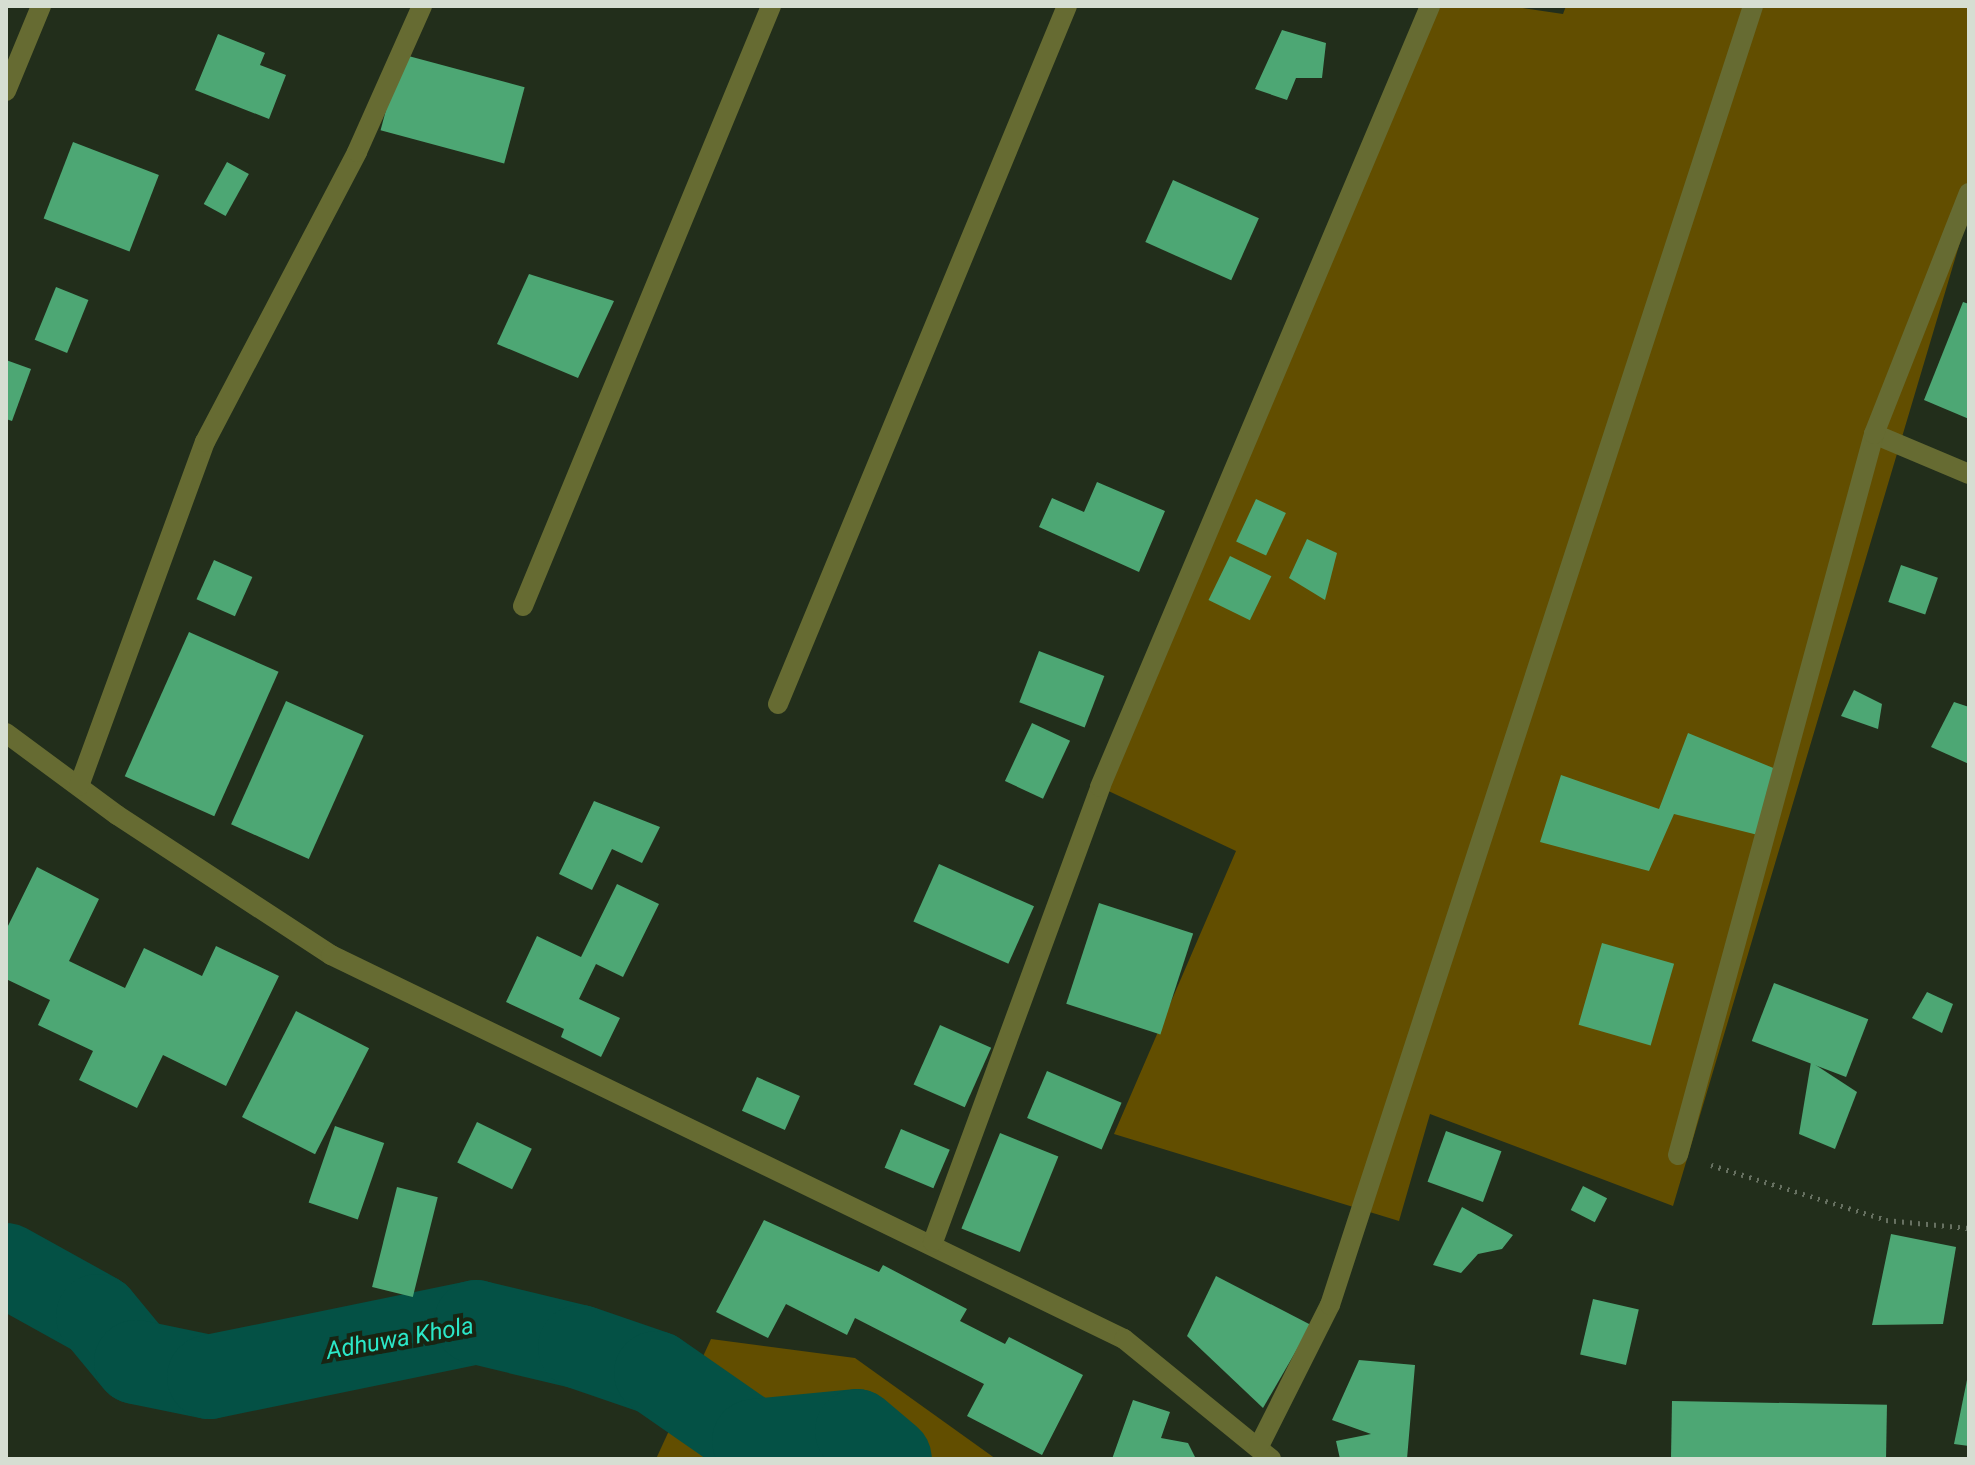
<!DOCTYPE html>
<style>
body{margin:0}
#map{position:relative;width:1975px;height:1465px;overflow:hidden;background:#222e1b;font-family:Roboto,sans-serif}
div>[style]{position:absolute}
.green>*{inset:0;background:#624e00}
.river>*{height:84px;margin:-42px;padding:0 42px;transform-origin:42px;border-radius:42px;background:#045145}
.building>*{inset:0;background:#4da774;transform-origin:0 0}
.path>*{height:5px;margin-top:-2.5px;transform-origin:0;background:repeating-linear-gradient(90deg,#677161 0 2px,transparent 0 8px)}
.street>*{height:20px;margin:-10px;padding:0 10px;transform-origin:10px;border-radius:10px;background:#666b32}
span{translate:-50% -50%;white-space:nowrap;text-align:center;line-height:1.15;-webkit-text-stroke:8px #192412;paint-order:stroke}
.water-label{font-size:24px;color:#2be7c8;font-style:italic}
.frame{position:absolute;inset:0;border:8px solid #d6ded2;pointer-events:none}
</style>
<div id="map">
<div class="green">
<i style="clip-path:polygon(1430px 6px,1508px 6px,1563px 14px,1566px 6px,1969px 6px,1969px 212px,1673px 1206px,1430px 1114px,1399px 1221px,1114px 1134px,1236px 851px,1100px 787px)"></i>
<i style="clip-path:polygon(711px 1339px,855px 1358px,996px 1459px,656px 1459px)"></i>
</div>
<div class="river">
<i style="left:6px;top:1265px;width:105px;rotate:29deg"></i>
<i style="left:98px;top:1316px;width:60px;rotate:50.4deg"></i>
<i style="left:136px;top:1362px;width:75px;rotate:11.6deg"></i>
<i style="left:209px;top:1377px;width:273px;rotate:-11.6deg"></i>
<i style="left:476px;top:1322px;width:107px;rotate:13.5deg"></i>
<i style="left:580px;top:1347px;width:80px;rotate:18.9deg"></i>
<i style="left:656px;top:1373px;width:119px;rotate:34.8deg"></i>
<i style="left:754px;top:1441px;width:103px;rotate:-5.5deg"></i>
<i style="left:857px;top:1431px;width:43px;rotate:40.3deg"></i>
</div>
<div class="building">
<i style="clip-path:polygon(1282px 30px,1326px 43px,1322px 78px,1296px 78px,1287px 100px,1255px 89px)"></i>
<i style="clip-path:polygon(218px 34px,265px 53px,260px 65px,286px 75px,269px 119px,195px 90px)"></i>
<i style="left:401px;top:54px;width:128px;height:79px;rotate:15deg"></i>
<i style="left:73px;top:142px;width:92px;height:82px;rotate:21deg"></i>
<i style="left:227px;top:162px;width:25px;height:48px;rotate:29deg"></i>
<i style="left:1173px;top:180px;width:94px;height:68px;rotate:24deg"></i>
<i style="clip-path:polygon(529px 274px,614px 301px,578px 378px,497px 344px)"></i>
<i style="left:56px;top:287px;width:35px;height:57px;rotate:22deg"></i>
<i style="clip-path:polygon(1963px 302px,1969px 304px,1969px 419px,1924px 400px)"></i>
<i style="clip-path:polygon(6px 360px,31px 369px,12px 421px,6px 419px)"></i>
<i style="clip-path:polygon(1097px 482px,1165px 511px,1139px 572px,1039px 527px,1052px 498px,1084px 512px)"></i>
<i style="left:1256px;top:499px;width:33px;height:47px;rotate:25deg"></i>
<i style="clip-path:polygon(1307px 539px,1337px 553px,1325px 600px,1289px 578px)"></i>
<i style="left:1230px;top:556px;width:46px;height:49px;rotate:26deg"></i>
<i style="left:214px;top:560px;width:42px;height:43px;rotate:24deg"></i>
<i style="left:1901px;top:565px;width:39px;height:39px;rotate:19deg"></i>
<i style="left:189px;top:632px;width:98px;height:158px;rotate:24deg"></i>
<i style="left:1039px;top:651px;width:70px;height:55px;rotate:21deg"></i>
<i style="clip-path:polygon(1854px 690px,1882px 704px,1878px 729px,1841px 716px)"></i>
<i style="left:286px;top:701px;width:85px;height:135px;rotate:24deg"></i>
<i style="clip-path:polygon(1954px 702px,1969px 707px,1969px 764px,1931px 747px)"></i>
<i style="left:1032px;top:723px;width:42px;height:64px;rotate:25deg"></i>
<i style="clip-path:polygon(1688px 733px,1783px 772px,1762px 836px,1674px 814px,1649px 871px,1540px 842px,1561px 775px,1659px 809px)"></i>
<i style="clip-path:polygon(594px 801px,660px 827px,642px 863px,612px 849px,592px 890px,559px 874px)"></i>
<i style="left:939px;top:864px;width:104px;height:63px;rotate:24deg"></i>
<i style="clip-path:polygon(37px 867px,99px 899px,69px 961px,125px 988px,144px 948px,202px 976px,216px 946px,279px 976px,226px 1086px,163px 1055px,137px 1108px,79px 1080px,93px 1051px,38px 1025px,50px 1000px,6px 979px,6px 930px)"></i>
<i style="clip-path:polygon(617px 884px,659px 904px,623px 977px,596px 964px,579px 999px,620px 1018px,601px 1057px,561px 1037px,564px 1029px,506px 1002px,537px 936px,581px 957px)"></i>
<i style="left:1099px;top:903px;width:99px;height:106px;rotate:18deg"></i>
<i style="left:1602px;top:943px;width:75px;height:85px;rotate:16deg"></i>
<i style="left:1774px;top:983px;width:101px;height:62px;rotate:21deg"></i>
<i style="clip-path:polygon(1927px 992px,1953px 1004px,1942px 1033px,1912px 1018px)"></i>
<i style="left:296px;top:1011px;width:82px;height:119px;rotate:27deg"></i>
<i style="left:940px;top:1025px;width:56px;height:65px;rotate:24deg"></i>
<i style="clip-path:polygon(1811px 1062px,1857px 1092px,1835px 1149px,1799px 1134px)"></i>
<i style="left:1047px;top:1071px;width:81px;height:51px;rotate:23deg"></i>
<i style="left:757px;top:1077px;width:47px;height:37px;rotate:24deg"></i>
<i style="left:477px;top:1122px;width:61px;height:45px;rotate:26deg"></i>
<i style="left:335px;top:1126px;width:52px;height:81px;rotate:19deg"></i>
<i style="left:901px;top:1129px;width:53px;height:42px;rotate:23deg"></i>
<i style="left:1446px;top:1131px;width:59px;height:54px;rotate:20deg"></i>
<i style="left:1000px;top:1133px;width:63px;height:103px;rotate:22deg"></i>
<i style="left:1583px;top:1186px;width:27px;height:27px;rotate:27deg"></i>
<i style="left:397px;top:1187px;width:42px;height:103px;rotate:14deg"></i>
<i style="clip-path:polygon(1462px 1207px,1513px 1235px,1502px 1249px,1478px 1254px,1461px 1273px,1433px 1265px)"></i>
<i style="clip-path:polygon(764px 1220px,879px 1272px,883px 1265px,967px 1309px,960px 1321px,1005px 1344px,1009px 1337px,1083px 1375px,1042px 1455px,967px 1416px,984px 1384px,855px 1318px,847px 1335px,786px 1304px,768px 1338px,716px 1312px)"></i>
<i style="clip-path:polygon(1891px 1234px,1956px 1247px,1943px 1324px,1872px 1325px)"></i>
<i style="clip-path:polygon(1216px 1276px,1311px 1325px,1263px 1408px,1187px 1336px)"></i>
<i style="left:1593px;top:1299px;width:47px;height:57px;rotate:13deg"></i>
<i style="clip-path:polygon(1359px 1360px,1415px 1365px,1407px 1459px,1340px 1459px,1336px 1441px,1371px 1434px,1332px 1420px)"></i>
<i style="clip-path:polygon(1969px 1370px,1969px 1446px,1954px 1444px)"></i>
<i style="clip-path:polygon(1133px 1400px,1170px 1412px,1161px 1438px,1188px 1443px,1196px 1459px,1112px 1459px)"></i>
<i style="left:1672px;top:1401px;width:215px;height:58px;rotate:1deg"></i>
</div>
<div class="path">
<i style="left:1711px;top:1165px;width:183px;rotate:17.4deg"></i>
<i style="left:1886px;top:1220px;width:83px;rotate:5.5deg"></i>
</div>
<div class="street">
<i style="left:6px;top:91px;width:92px;rotate:-67.6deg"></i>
<i style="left:1874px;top:434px;width:103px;rotate:22.8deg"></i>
<i style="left:523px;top:606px;width:649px;rotate:-67.54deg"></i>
<i style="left:778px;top:704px;width:755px;rotate:-67.51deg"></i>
<i style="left:6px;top:733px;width:138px;rotate:36.5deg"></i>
<i style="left:117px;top:815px;width:256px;rotate:33.2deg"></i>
<i style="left:331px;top:955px;width:881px;rotate:25.84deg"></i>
<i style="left:1124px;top:1339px;width:190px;rotate:39.2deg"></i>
<i style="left:79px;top:786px;width:366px;rotate:-69.9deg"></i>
<i style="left:205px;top:442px;width:327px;rotate:-62.3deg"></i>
<i style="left:357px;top:152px;width:160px;rotate:-66deg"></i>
<i style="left:1678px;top:1155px;width:747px;rotate:-74.79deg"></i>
<i style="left:1874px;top:434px;width:259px;rotate:-68.5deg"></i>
<i style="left:933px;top:1242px;width:485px;rotate:-69.8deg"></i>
<i style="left:1100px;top:787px;width:848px;rotate:-67.09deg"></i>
<i style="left:1259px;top:1446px;width:158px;rotate:-63.3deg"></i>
<i style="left:1330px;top:1305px;width:1366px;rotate:-71.96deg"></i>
</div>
<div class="water-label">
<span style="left:400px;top:1339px;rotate:-10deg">Adhuwa Khola</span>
</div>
<div class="frame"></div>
</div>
